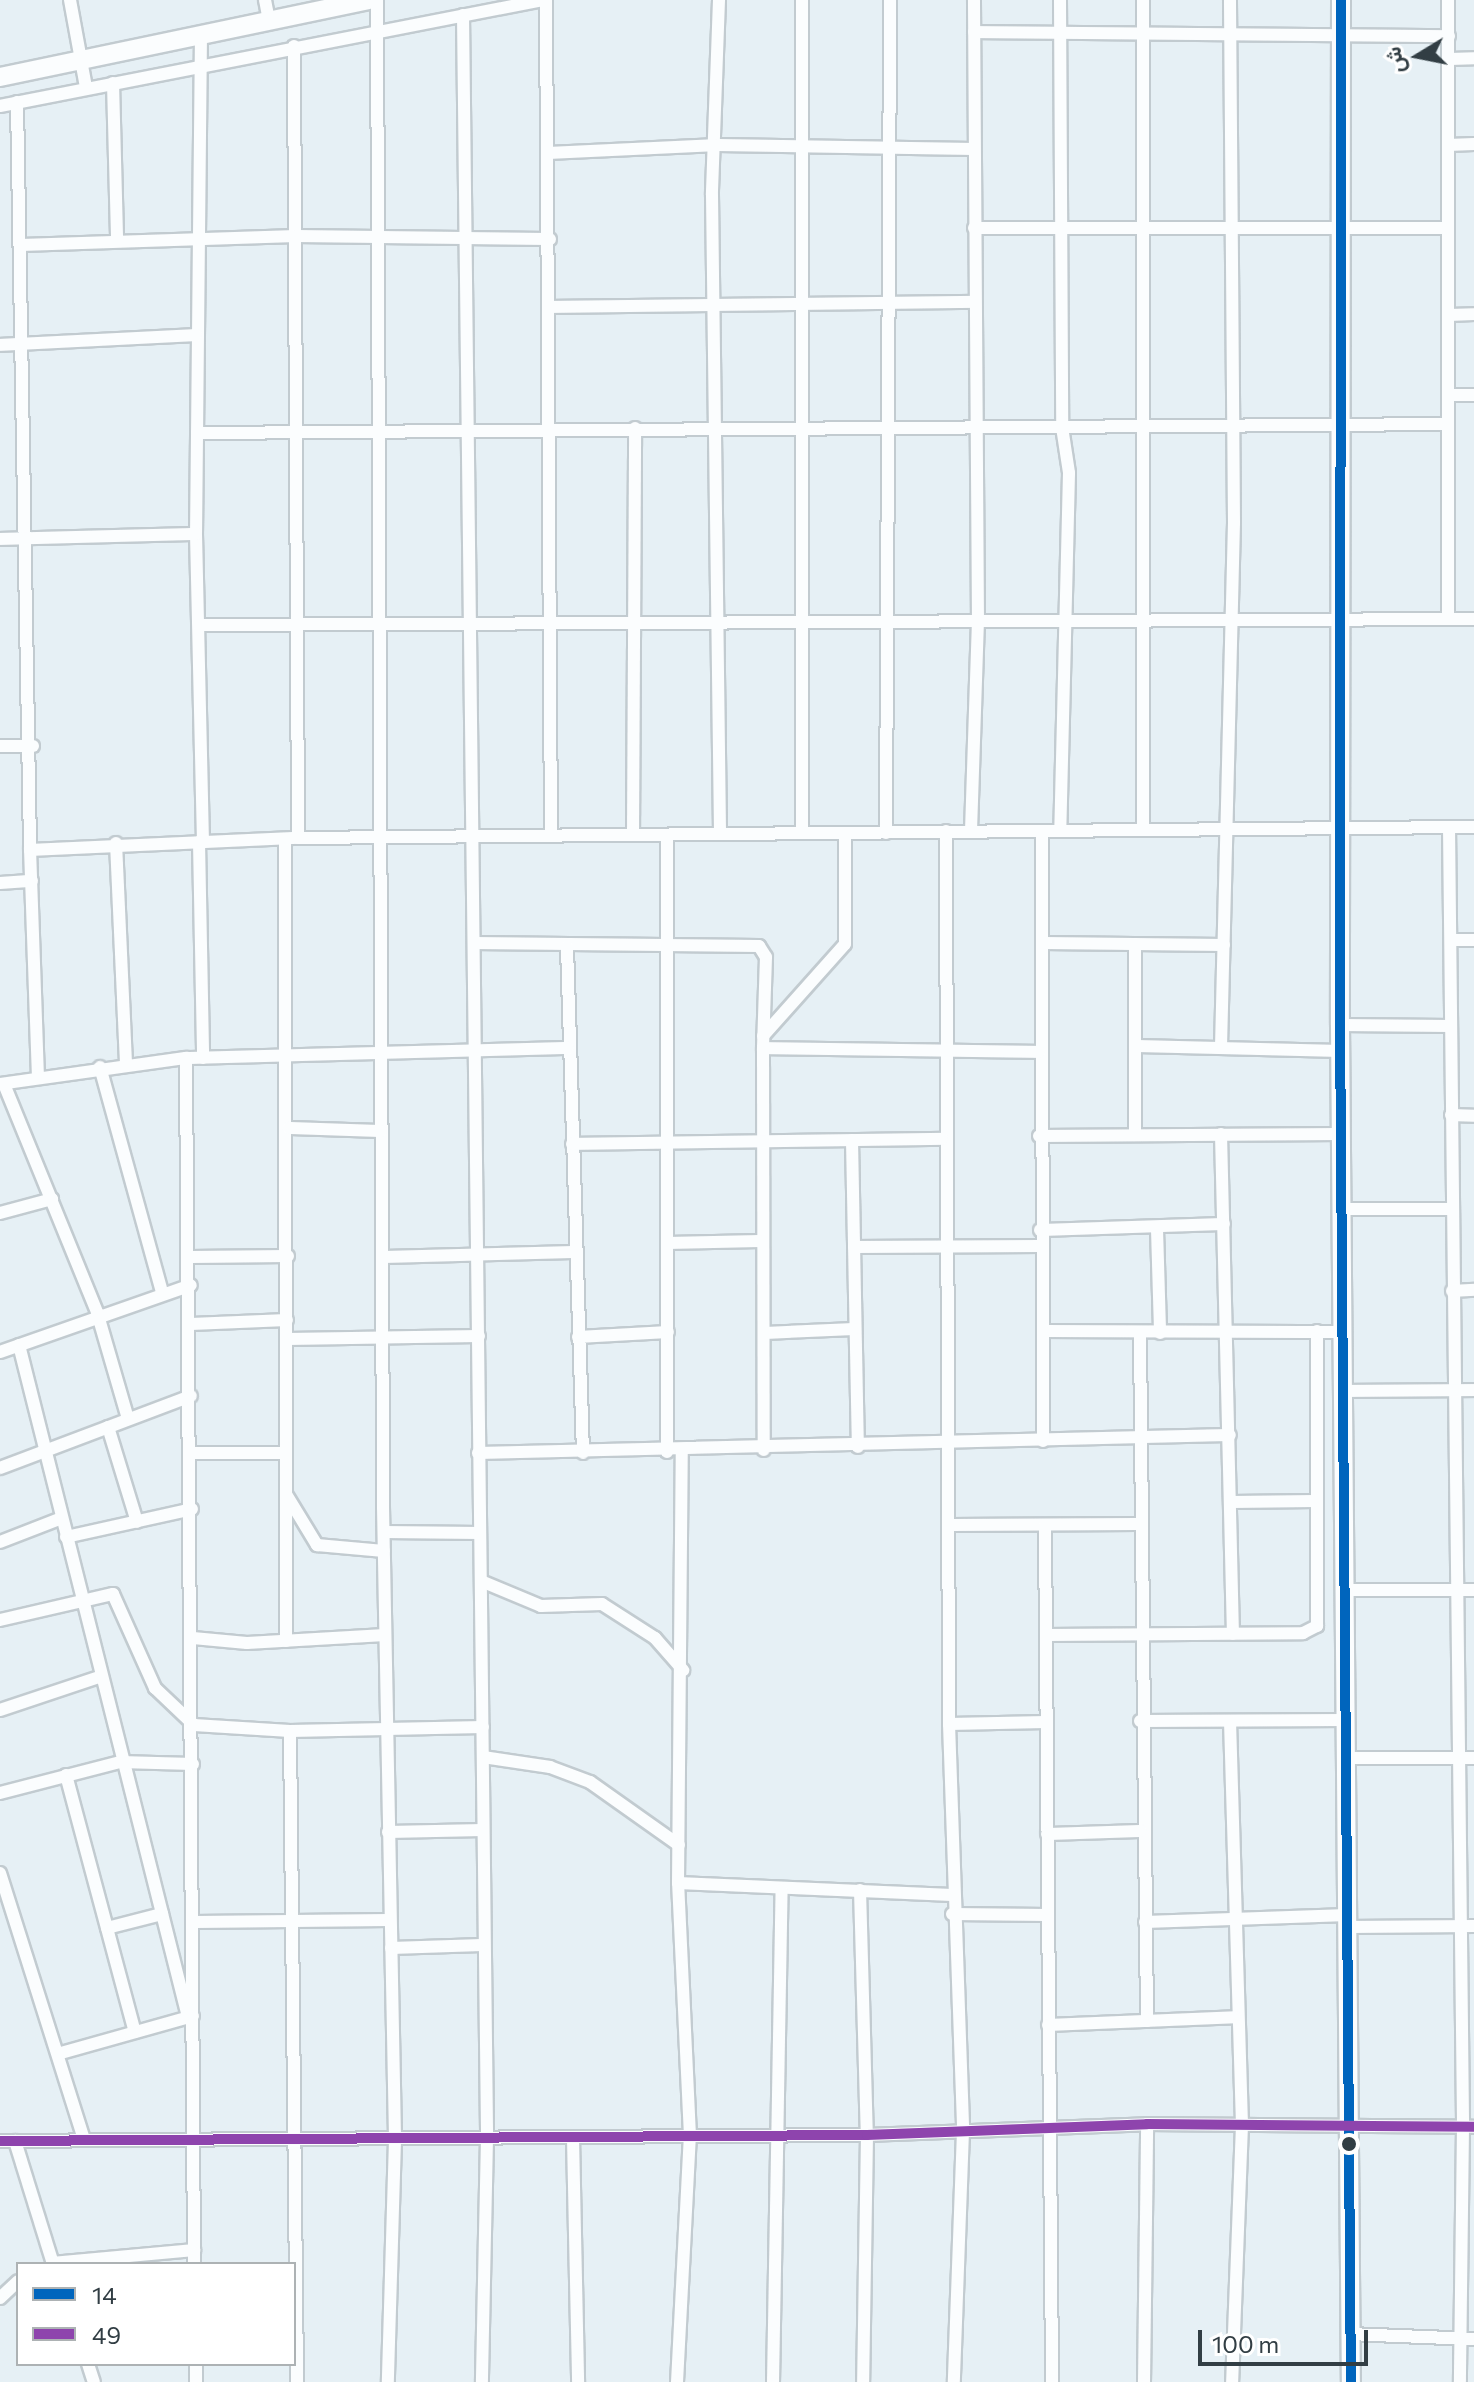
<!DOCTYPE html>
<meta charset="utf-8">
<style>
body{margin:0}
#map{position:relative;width:1474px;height:2382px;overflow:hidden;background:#e6f0f5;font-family:Commissioner,Vazirmatn,sans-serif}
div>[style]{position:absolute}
.roads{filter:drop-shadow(2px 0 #c2cbd0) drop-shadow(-2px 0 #c2cbd0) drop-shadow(0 2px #c2cbd0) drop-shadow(0 -2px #c2cbd0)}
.street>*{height:12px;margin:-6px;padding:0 6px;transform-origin:6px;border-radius:6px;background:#fbfdfe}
.secondary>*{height:18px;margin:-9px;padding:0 9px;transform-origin:9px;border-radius:9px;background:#fbfdfe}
.bus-1>*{height:10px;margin:-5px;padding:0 5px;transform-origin:5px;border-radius:5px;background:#0065bd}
.bus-2>*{height:10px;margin:-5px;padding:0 5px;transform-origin:5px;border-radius:5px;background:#8e44ad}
.dots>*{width:22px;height:22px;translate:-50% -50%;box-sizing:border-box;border:4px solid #fff;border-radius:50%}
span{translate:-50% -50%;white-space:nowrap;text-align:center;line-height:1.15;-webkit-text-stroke:6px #fff;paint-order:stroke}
.legend{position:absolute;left:16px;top:2262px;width:280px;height:104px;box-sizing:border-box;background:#fff;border:2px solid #adb2b4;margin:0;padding:10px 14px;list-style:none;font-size:24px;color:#323e44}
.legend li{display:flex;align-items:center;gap:16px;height:40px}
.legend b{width:40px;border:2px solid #adb2b4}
.north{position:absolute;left:1378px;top:16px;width:80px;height:80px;-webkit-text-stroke:6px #fff;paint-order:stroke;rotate:260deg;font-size:22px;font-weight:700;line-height:32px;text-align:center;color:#323e44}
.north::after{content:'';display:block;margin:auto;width:28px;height:36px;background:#323e44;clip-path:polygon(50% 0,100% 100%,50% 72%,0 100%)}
.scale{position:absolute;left:1198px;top:2330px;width:170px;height:36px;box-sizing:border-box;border:4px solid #323e44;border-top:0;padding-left:10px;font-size:24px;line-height:28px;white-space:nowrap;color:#323e44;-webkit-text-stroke:6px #fff;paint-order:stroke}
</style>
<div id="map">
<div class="roads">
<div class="street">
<i style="left:70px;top:0;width:88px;rotate:79.6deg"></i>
<i style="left:265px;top:0;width:20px;rotate:79deg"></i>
<i style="left:377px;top:0;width:1507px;rotate:89.77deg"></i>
<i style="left:383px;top:1507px;width:633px;rotate:88.91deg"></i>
<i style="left:395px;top:2140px;width:242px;rotate:91.7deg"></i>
<i style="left:546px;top:0;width:836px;rotate:89.66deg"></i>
<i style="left:719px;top:0;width:195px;rotate:92.1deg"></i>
<i style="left:712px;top:195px;width:639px;rotate:89.28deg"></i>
<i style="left:802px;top:0;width:833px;rotate:90deg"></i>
<i style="left:1060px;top:0;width:427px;rotate:89.7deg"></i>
<i style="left:1062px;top:427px;width:47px;rotate:81.3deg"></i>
<i style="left:1069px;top:473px;width:358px;rotate:91.4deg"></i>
<i style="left:463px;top:15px;width:2123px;rotate:89.35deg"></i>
<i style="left:487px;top:2138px;width:244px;rotate:91.2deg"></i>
<i style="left:974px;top:32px;width:475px;rotate:0.5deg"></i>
<i style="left:201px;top:34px;width:500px;rotate:90.57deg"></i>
<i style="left:196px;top:534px;width:308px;rotate:88.7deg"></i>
<i style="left:294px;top:46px;width:792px;rotate:89.71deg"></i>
<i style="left:1450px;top:59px;width:24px;rotate:-2deg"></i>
<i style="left:113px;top:83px;width:158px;rotate:88.5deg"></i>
<i style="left:17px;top:102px;width:748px;rotate:89deg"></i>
<i style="left:0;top:106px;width:553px;rotate:-11.05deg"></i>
<i style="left:1448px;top:145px;width:26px;rotate:-2deg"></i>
<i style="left:548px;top:153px;width:170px;rotate:-2.7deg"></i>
<i style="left:718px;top:145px;width:256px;rotate:0.9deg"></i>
<i style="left:974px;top:228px;width:474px"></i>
<i style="left:21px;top:245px;width:275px;rotate:-1.9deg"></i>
<i style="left:296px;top:236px;width:254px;rotate:0.7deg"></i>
<i style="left:552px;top:307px;width:423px;rotate:-0.7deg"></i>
<i style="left:1449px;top:315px;width:25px;rotate:-2deg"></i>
<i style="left:0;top:345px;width:196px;rotate:-2.9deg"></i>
<i style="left:1450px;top:395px;width:24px"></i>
<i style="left:197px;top:433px;width:1251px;rotate:-0.41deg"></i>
<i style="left:0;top:539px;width:196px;rotate:-1.5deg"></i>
<i style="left:1448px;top:619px;width:619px;rotate:-90deg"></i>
<i style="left:199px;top:625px;width:1275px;rotate:-0.27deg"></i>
<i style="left:0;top:746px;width:33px"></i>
<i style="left:1449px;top:827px;width:1300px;rotate:89.38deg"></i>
<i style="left:1463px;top:2127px;width:255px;rotate:90.7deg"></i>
<i style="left:1143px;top:830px;width:830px;rotate:-90deg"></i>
<i style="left:946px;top:831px;width:893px;rotate:89.81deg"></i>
<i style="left:949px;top:1724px;width:407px;rotate:88deg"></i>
<i style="left:963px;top:2131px;width:251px;rotate:92.1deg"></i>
<i style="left:971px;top:831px;width:208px;rotate:-88.1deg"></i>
<i style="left:978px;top:623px;width:623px;rotate:-90.37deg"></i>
<i style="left:1042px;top:831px;width:610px;rotate:89.91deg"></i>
<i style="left:886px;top:833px;width:833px;rotate:-89.72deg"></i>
<i style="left:633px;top:835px;width:407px;rotate:-89.7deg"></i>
<i style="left:667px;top:835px;width:617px;rotate:90deg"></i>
<i style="left:285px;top:839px;width:802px;rotate:89.93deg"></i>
<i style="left:199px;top:842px;width:216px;rotate:88.9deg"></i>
<i style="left:116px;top:843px;width:221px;rotate:87.4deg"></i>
<i style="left:0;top:883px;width:32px;rotate:-4deg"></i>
<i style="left:1451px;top:940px;width:23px"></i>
<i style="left:474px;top:943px;width:285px;rotate:0.6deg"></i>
<i style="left:759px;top:946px;width:13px;rotate:58deg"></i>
<i style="left:766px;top:957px;width:91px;rotate:91.9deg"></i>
<i style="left:763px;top:1048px;width:276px;rotate:0.8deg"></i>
<i style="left:1044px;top:943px;width:180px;rotate:0.6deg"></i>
<i style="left:1135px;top:945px;width:189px;rotate:90deg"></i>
<i style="left:567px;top:947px;width:506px;rotate:88.19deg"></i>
<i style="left:1340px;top:1025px;width:110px;rotate:0.5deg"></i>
<i style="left:763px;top:1036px;width:123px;rotate:-48.3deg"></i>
<i style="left:845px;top:944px;width:111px;rotate:-90deg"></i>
<i style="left:1137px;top:1046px;width:204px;rotate:1.4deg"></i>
<i style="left:1221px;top:1047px;width:524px;rotate:-88.58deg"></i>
<i style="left:1234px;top:523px;width:523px;rotate:-90.44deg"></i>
<i style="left:763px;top:1048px;width:402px;rotate:89.9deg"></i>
<i style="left:186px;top:1058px;width:382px;rotate:-1.5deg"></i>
<i style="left:100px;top:1067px;width:233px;rotate:74.6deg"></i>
<i style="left:38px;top:1078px;width:228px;rotate:-92deg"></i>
<i style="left:30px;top:850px;width:268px;rotate:-2.6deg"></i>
<i style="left:298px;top:838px;width:1176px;rotate:-0.54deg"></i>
<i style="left:0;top:1084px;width:188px;rotate:-8deg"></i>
<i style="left:186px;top:1058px;width:1206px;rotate:89.62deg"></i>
<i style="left:4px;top:1084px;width:246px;rotate:67.8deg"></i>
<i style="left:97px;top:1312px;width:111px;rotate:73.8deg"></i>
<i style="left:1451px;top:1115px;width:23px;rotate:2deg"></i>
<i style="left:289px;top:1128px;width:92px;rotate:1.9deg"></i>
<i style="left:1221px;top:1134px;width:500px;rotate:88.63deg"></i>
<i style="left:1039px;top:1136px;width:302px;rotate:-0.4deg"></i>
<i style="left:852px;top:1140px;width:307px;rotate:88.9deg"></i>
<i style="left:572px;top:1144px;width:370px;rotate:-0.8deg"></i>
<i style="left:1343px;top:1209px;width:108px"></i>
<i style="left:0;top:1213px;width:54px;rotate:-15.1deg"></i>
<i style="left:1157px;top:1229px;width:104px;rotate:88.3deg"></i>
<i style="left:1040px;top:1230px;width:184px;rotate:-1.9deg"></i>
<i style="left:667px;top:1243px;width:93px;rotate:-1.2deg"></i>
<i style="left:854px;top:1247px;width:186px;rotate:-0.3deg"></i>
<i style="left:191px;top:1257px;width:97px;rotate:-0.6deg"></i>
<i style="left:384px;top:1257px;width:189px;rotate:-1.5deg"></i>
<i style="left:1452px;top:1291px;width:22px;rotate:-3deg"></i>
<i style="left:191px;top:1324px;width:96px;rotate:-2.4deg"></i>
<i style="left:1044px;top:1331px;width:299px;rotate:0.2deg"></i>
<i style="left:765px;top:1333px;width:89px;rotate:-2.6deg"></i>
<i style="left:1140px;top:1333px;width:688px;rotate:89.42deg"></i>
<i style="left:578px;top:1337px;width:90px;rotate:-3.2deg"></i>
<i style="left:287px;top:1339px;width:192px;rotate:-0.9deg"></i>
<i style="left:19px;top:1345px;width:693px;rotate:75.88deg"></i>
<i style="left:0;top:1352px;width:202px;rotate:-19.3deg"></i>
<i style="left:1344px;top:1391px;width:130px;rotate:-0.4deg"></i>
<i style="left:108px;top:1427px;width:99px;rotate:73deg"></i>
<i style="left:191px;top:1453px;width:94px"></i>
<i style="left:478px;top:1453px;width:752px;rotate:-1.37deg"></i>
<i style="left:0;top:1468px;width:204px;rotate:-20.7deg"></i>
<i style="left:286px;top:1494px;width:60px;rotate:58.7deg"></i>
<i style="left:317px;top:1545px;width:67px;rotate:5.1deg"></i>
<i style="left:1232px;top:1502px;width:83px;rotate:-0.7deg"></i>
<i style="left:951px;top:1525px;width:186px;rotate:-0.3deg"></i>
<i style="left:1045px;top:1525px;width:857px;rotate:89.53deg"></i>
<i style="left:384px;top:1532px;width:96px;rotate:0.6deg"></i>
<i style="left:66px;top:1537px;width:129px;rotate:-12.5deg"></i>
<i style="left:0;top:1542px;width:66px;rotate:-21.2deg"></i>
<i style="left:481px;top:1581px;width:65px;rotate:22.6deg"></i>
<i style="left:541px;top:1606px;width:61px;rotate:-1.9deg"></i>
<i style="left:602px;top:1604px;width:63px;rotate:32.7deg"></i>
<i style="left:655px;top:1638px;width:43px;rotate:48.8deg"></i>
<i style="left:1345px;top:1590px;width:129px"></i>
<i style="left:0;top:1620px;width:116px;rotate:-13deg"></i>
<i style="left:113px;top:1594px;width:103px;rotate:65.9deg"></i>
<i style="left:155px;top:1688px;width:54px;rotate:43.5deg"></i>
<i style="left:194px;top:1725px;width:96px;rotate:3.6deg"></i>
<i style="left:290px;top:1731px;width:193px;rotate:-1.2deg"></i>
<i style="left:1046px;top:1635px;width:257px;rotate:-0.4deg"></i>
<i style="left:1303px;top:1633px;width:16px;rotate:-27deg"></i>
<i style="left:1317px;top:1626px;width:295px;rotate:-90deg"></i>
<i style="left:193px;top:1638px;width:54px;rotate:5.3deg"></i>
<i style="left:247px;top:1643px;width:138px;rotate:-3.3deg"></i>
<i style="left:0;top:1710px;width:104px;rotate:-18.4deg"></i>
<i style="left:1140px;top:1721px;width:205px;rotate:-0.3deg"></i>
<i style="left:1230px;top:1721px;width:404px;rotate:88.3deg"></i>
<i style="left:1242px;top:2125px;width:257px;rotate:92.2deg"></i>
<i style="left:949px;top:1724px;width:97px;rotate:-1.2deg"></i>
<i style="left:290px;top:1731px;width:651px;rotate:89.38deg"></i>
<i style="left:483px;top:1757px;width:68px;rotate:8.5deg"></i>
<i style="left:550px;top:1767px;width:43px;rotate:20.6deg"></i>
<i style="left:590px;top:1782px;width:109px;rotate:35.3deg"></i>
<i style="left:1346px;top:1758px;width:128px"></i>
<i style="left:66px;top:1775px;width:266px;rotate:75deg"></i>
<i style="left:0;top:1793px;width:124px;rotate:-14.5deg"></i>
<i style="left:120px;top:1762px;width:73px;rotate:1.6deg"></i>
<i style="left:388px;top:1832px;width:95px;rotate:-1.2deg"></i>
<i style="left:1047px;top:1834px;width:94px;rotate:-1.8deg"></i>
<i style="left:0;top:1873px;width:280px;rotate:72.5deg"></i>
<i style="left:678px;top:1883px;width:274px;rotate:2.5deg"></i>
<i style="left:860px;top:1890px;width:245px;rotate:88.4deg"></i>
<i style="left:867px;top:2135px;width:247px;rotate:90.9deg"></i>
<i style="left:952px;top:1914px;width:95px;rotate:0.6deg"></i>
<i style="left:195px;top:1922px;width:194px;rotate:-0.6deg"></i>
<i style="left:1145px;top:1922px;width:203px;rotate:-2deg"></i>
<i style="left:1348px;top:1927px;width:126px;rotate:-0.5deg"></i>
<i style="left:107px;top:1928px;width:57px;rotate:-14.3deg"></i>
<i style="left:391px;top:1948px;width:91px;rotate:-1.9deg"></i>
<i style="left:1048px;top:2025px;width:187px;rotate:-2.4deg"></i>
<i style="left:61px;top:2053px;width:137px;rotate:-15.7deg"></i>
<i style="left:573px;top:2138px;width:244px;rotate:88.8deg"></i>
<i style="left:0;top:2141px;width:867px;rotate:-0.4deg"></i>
<i style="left:867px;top:2135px;width:280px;rotate:-2.2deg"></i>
<i style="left:1147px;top:2124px;width:327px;rotate:0.5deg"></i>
<i style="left:15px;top:2141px;width:129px;rotate:72.8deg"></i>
<i style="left:52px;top:2263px;width:143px;rotate:-5.2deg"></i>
<i style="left:0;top:2298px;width:25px;rotate:-43deg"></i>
<i style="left:1349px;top:2334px;width:125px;rotate:2.3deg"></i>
<i style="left:88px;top:2364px;width:19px;rotate:72deg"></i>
<i style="left:196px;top:2364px;width:18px;rotate:90deg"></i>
<i style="left:677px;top:2382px;width:246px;rotate:-87deg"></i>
<i style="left:690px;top:2136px;width:253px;rotate:-92.7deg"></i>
<i style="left:678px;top:1883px;width:430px;rotate:-89.5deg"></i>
<i style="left:773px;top:2382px;width:492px;rotate:-89deg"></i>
<i style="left:1144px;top:2382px;width:258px;rotate:-89.3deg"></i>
</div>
<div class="secondary">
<i style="left:1341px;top:0;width:1025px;rotate:90.06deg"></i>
<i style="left:1340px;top:1025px;width:1357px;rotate:89.54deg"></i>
<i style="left:0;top:77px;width:376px;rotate:-11.8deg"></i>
</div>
</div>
<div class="bus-1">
<i style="left:1341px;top:0;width:1025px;rotate:90.06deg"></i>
<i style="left:1340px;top:1025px;width:1357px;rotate:89.54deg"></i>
</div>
<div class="bus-2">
<i style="left:0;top:2141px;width:867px;rotate:-0.4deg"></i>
<i style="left:867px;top:2135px;width:280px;rotate:-2.2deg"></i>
<i style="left:1147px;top:2124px;width:327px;rotate:0.5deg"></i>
</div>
<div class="dots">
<i style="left:1349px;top:2144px;background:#323e44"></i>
</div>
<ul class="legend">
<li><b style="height:10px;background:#0065bd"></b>14</li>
<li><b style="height:10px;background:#8e44ad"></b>49</li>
</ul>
<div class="north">ش</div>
<div class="scale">100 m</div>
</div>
